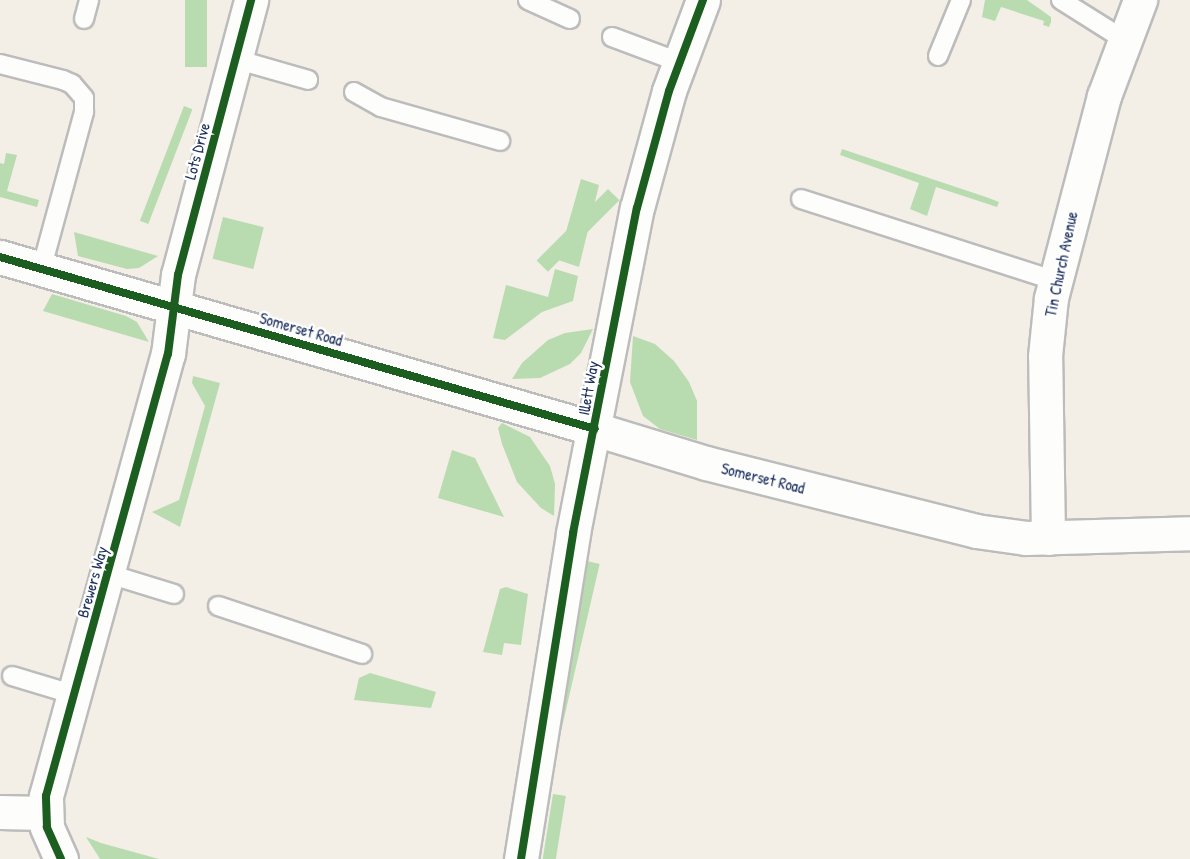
<!DOCTYPE html>
<style>
body{margin:0}
#map{position:relative;width:1190px;height:859px;overflow:hidden;background:#f3efe7;font-family:"Patrick Hand",sans-serif}
div>[style]{position:absolute}
.green>*{inset:0;background:#b9dbb0;transform-origin:0 0}
.roads{filter:drop-shadow(2px 0 #bdbcbc) drop-shadow(-2px 0 #bdbcbc) drop-shadow(0 2px #bdbcbc) drop-shadow(0 -2px #bdbcbc)}
.lane>*{height:18px;margin:-9px;padding:0 9px;transform-origin:9px;border-radius:9px;background:#fdfdfb}
.street>*{height:33px;margin:-16.5px;padding:0 16.5px;transform-origin:16.5px;border-radius:16.5px;background:#fdfdfb}
.secondary>*{height:33px;margin:-16.5px;padding:0 16.5px;transform-origin:16.5px;border-radius:16.5px;background:#fdfdfb}
.cycleway>*{height:8px;margin:-4px;padding:0 4px;transform-origin:4px;border-radius:4px;background:#1b5e20}
span{translate:-50% -50%;white-space:nowrap;text-align:center;line-height:1.15;-webkit-text-stroke:5px #fff;paint-order:stroke}
.street-label{font-size:16px;color:#1b2f5e}
</style>
<div id="map">
<div class="green">
<i style="left:185px;top:0;width:22px;height:67px"></i>
<i style="clip-path:polygon(985px 0,1027px 0,1051px 17px,1051px 22px,1049px 27px,1043px 25px,1044px 21px,1001px 7px,995px 21px,982px 17px)"></i>
<i style="left:184px;top:106px;width:9px;height:123px;rotate:21deg"></i>
<i style="clip-path:polygon(842px 149px,986px 197px,999px 202px,997px 207px,936px 187px,927px 216px,910px 209px,919px 183px,840px 155px)"></i>
<i style="clip-path:polygon(6px 153px,17px 155px,7px 191px,39px 200px,37px 207px,0 197px,0 163px,4px 164px)"></i>
<i style="clip-path:polygon(581px 179px,599px 185px,579px 267px,558px 260px)"></i>
<i style="left:608px;top:189px;width:16px;height:101px;rotate:45deg"></i>
<i style="left:223px;top:217px;width:42px;height:43px;rotate:14deg"></i>
<i style="clip-path:polygon(74px 232px,158px 256px,139px 268px,127px 269px,78px 256px)"></i>
<i style="clip-path:polygon(555px 269px,578px 276px,573px 301px,542px 312px,505px 340px,493px 338px,506px 285px,548px 297px)"></i>
<i style="clip-path:polygon(52px 294px,126px 316px,137px 322px,149px 342px,43px 311px)"></i>
<i style="clip-path:polygon(593px 329px,581px 353px,570px 364px,540px 378px,512px 379px,522px 363px,548px 340px,565px 333px)"></i>
<i style="clip-path:polygon(633px 336px,655px 344px,674px 361px,689px 382px,697px 401px,697px 440px,660px 429px,643px 416px,630px 382px)"></i>
<i style="clip-path:polygon(193px 376px,220px 383px,180px 527px,152px 512px,179px 500px,205px 406px,192px 383px)"></i>
<i style="clip-path:polygon(502px 423px,530px 437px,550px 466px,555px 484px,554px 516px,541px 508px,517px 482px,502px 444px,498px 428px)"></i>
<i style="clip-path:polygon(452px 450px,475px 458px,504px 517px,438px 498px)"></i>
<i style="left:587px;top:561px;width:13px;height:219px;rotate:13deg"></i>
<i style="clip-path:polygon(506px 587px,528px 594px,521px 645px,504px 643px,502px 655px,483px 652px,500px 589px)"></i>
<i style="clip-path:polygon(370px 673px,436px 692px,431px 708px,354px 700px,359px 678px)"></i>
<i style="left:553px;top:794px;width:13px;height:66px;rotate:9deg"></i>
<i style="clip-path:polygon(86px 837px,101px 843px,159px 859px,100px 859px)"></i>
</div>
<div class="roads">
<div class="lane">
<i style="left:528px;top:0;width:46px;rotate:24.3deg"></i>
<i style="left:1061px;top:0;width:73px;rotate:32.2deg"></i>
<i style="left:84px;top:19px;width:20px;rotate:-75deg"></i>
<i style="left:612px;top:37px;width:72px;rotate:20.5deg"></i>
<i style="left:938px;top:56px;width:61px;rotate:-67.7deg"></i>
<i style="left:235px;top:59px;width:76px;rotate:16deg"></i>
<i style="left:0;top:64px;width:65px;rotate:14.3deg"></i>
<i style="left:63px;top:80px;width:10px;rotate:24deg"></i>
<i style="left:72px;top:84px;width:18px;rotate:49deg"></i>
<i style="left:84px;top:98px;width:14px;rotate:90deg"></i>
<i style="left:84px;top:112px;width:164px;rotate:105.2deg"></i>
<i style="left:354px;top:92px;width:31px;rotate:29deg"></i>
<i style="left:381px;top:107px;width:124px;rotate:15.9deg"></i>
<i style="left:801px;top:199px;width:266px;rotate:17.8deg"></i>
<i style="left:109px;top:574px;width:68px;rotate:17.1deg"></i>
<i style="left:218px;top:606px;width:152px;rotate:18.4deg"></i>
<i style="left:12px;top:676px;width:66px;rotate:16.8deg"></i>
</div>
<div class="street">
<i style="left:0;top:257px;width:619px;rotate:16.12deg"></i>
<i style="left:1048px;top:538px;width:182px;rotate:-90.9deg"></i>
<i style="left:1045px;top:356px;width:58px;rotate:-84.1deg"></i>
<i style="left:1051px;top:298px;width:209px;rotate:-75.3deg"></i>
<i style="left:1104px;top:96px;width:103px;rotate:-69.4deg"></i>
<i style="left:0;top:812px;width:44px;rotate:1.3deg"></i>
<i style="left:61px;top:859px;width:35px;rotate:-114deg"></i>
<i style="left:47px;top:827px;width:31px;rotate:-92deg"></i>
<i style="left:46px;top:796px;width:459px;rotate:-74.6deg"></i>
<i style="left:168px;top:354px;width:80px;rotate:-82.8deg"></i>
<i style="left:178px;top:275px;width:285px;rotate:-75.1deg"></i>
</div>
<div class="secondary">
<i style="left:595px;top:429px;width:116px;rotate:17deg"></i>
<i style="left:706px;top:463px;width:278px;rotate:14.1deg"></i>
<i style="left:976px;top:531px;width:50px;rotate:8deg"></i>
<i style="left:1026px;top:538px;width:164px;rotate:-1.7deg"></i>
<i style="left:521px;top:859px;width:330px;rotate:-80.9deg"></i>
<i style="left:573px;top:533px;width:331px;rotate:-78.9deg"></i>
<i style="left:637px;top:208px;width:121px;rotate:-74.7deg"></i>
<i style="left:669px;top:91px;width:97px;rotate:-69.5deg"></i>
</div>
</div>
<div class="cycleway">
<i style="left:0;top:257px;width:619px;rotate:16.12deg"></i>
<i style="left:61px;top:859px;width:35px;rotate:-114deg"></i>
<i style="left:47px;top:827px;width:31px;rotate:-92deg"></i>
<i style="left:46px;top:796px;width:459px;rotate:-74.6deg"></i>
<i style="left:168px;top:354px;width:80px;rotate:-82.8deg"></i>
<i style="left:178px;top:275px;width:285px;rotate:-75.1deg"></i>
<i style="left:521px;top:859px;width:330px;rotate:-80.9deg"></i>
<i style="left:573px;top:533px;width:331px;rotate:-78.9deg"></i>
<i style="left:637px;top:208px;width:121px;rotate:-74.7deg"></i>
<i style="left:669px;top:91px;width:97px;rotate:-69.5deg"></i>
</div>
<div class="street-label">
<span style="left:197px;top:151px;rotate:-75deg">Lots Drive</span>
<span style="left:1061px;top:264px;rotate:-78deg">Tin Church Avenue</span>
<span style="left:301px;top:329px;rotate:16deg">Somerset Road</span>
<span style="left:588px;top:388px;rotate:-80deg">Illett Way</span>
<span style="left:763px;top:478px;rotate:14deg">Somerset Road</span>
<span style="left:92px;top:582px;rotate:-74deg">Brewers Way</span>
</div>
</div>
